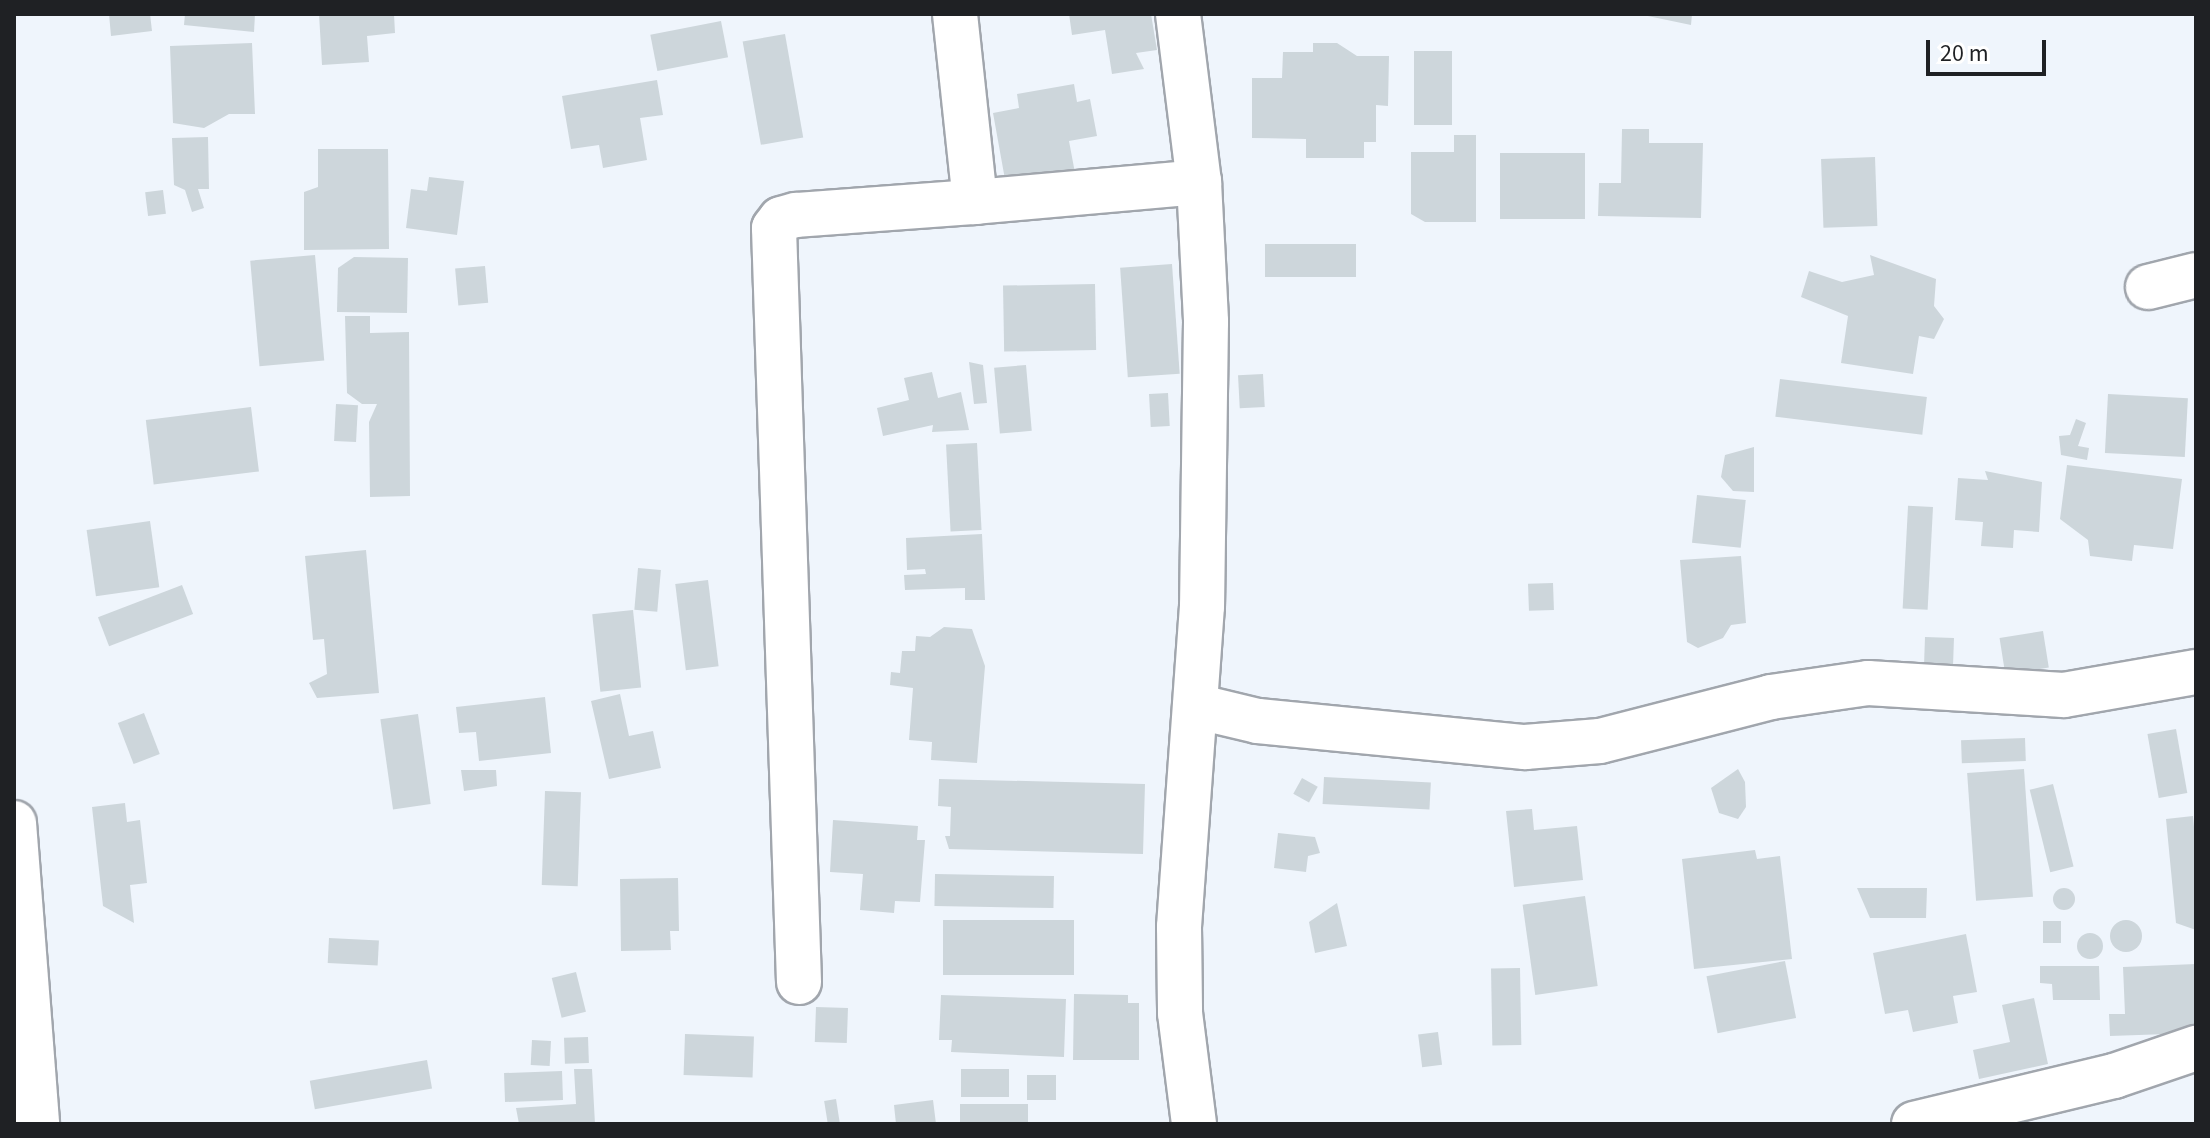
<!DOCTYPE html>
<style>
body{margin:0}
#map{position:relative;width:2210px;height:1138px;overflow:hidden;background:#eff5fc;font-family:"Source Sans 3",sans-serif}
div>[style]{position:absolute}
.building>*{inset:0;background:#cdd6db;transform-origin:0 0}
.round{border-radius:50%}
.roads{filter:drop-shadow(2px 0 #a1a6ad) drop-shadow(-2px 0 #a1a6ad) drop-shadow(0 2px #a1a6ad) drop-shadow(0 -2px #a1a6ad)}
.minor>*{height:44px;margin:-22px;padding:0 22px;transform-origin:22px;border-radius:22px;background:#fff}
span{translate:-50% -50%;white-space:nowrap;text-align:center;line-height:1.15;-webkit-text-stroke:6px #fff;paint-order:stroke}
.frame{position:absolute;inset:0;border:16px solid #1f2124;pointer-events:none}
.scale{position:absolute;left:1926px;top:40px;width:120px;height:36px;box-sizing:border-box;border:4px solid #1f2124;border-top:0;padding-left:10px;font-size:24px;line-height:28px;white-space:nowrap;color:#1f2124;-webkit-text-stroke:6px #fff;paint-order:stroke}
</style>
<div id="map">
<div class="building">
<i style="clip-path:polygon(109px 14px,150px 14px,152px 31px,111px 36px)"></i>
<i style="clip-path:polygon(185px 14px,255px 14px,254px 32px,184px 25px)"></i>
<i style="clip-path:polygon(319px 14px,394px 14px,395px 33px,367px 36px,369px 62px,322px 65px)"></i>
<i style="clip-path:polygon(1069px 14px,1151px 14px,1157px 50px,1136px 53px,1144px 69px,1112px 74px,1105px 30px,1072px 35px)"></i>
<i style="clip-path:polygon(1643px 14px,1692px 14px,1691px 25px,1643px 15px)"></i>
<i style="left:721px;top:21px;width:37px;height:72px;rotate:79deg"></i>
<i style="left:785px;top:34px;width:105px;height:43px;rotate:80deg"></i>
<i style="clip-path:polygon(252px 43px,255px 114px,229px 114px,204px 128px,173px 123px,170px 46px)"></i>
<i style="clip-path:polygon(1313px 43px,1337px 43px,1357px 56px,1389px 56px,1388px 106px,1376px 105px,1376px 142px,1364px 142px,1364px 158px,1306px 158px,1306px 139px,1252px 138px,1252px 78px,1282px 78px,1283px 52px,1313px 52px)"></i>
<i style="left:1414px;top:51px;width:38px;height:74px"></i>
<i style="clip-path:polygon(657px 80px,663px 115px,640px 118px,647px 160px,603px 168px,599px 145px,571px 149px,562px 96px)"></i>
<i style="clip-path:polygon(1074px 84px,1077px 102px,1090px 99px,1097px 136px,1069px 141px,1075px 173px,1006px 185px,993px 113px,1019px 108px,1017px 94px)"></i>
<i style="clip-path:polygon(1622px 129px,1649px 129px,1649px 143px,1703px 143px,1701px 218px,1598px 216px,1599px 183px,1621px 183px)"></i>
<i style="clip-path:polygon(1454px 135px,1476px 135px,1476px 222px,1425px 222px,1411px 214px,1411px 152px,1454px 152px)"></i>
<i style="clip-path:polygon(208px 137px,209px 189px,198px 189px,204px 208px,192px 212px,185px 190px,174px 185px,172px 138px)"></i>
<i style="clip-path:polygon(318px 149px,388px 149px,389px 249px,304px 250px,304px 192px,318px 187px)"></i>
<i style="left:1500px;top:153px;width:85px;height:66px"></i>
<i style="left:1875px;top:157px;width:69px;height:54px;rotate:88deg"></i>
<i style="clip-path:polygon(429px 177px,464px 181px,457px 235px,406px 228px,411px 189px,427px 191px)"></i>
<i style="left:163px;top:190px;width:24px;height:18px;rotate:83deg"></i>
<i style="left:1265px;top:244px;width:91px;height:33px"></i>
<i style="left:315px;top:255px;width:106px;height:65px;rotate:85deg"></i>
<i style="clip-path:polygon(1870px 255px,1936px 279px,1934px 306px,1944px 319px,1934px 339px,1919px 336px,1913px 374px,1841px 363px,1848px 316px,1801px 297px,1809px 271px,1842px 282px,1874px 275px)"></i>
<i style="clip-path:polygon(354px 257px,408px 258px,407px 313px,337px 312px,338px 268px)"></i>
<i style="left:1172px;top:264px;width:110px;height:52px;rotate:86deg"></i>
<i style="left:485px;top:266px;width:37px;height:30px;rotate:85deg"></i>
<i style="left:1095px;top:284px;width:66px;height:92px;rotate:89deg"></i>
<i style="clip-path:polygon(345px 316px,370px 316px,370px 333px,409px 332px,410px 496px,370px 497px,369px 422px,377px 404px,362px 404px,347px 393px)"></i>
<i style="clip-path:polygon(969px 362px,983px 365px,987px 403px,974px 404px)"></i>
<i style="left:1026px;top:365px;width:66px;height:32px;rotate:85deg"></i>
<i style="clip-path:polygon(932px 372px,938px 398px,961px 392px,969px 430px,932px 432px,933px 425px,883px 436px,877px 408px,909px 400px,904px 378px)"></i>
<i style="left:1263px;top:374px;width:33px;height:25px;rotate:87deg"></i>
<i style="left:1780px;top:379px;width:148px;height:38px;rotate:7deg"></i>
<i style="left:1168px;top:393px;width:33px;height:19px;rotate:87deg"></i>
<i style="left:2108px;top:394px;width:80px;height:59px;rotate:3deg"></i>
<i style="left:336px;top:404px;width:22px;height:37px;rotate:3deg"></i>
<i style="left:251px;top:407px;width:65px;height:106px;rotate:83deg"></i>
<i style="clip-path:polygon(2076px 419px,2086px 423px,2078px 446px,2089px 448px,2087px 460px,2061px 455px,2059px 436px,2070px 435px)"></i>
<i style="left:977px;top:443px;width:87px;height:31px;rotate:87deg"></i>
<i style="clip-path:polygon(1754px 447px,1754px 492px,1733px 491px,1721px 477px,1725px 455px)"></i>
<i style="clip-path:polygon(2067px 465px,2182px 479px,2173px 549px,2134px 545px,2132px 561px,2090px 556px,2088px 540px,2060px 519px)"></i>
<i style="clip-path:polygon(1985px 471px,2042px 482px,2039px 532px,2014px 530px,2013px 548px,1981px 546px,1983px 522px,1955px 520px,1958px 478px,1988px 480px)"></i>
<i style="left:1697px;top:495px;width:49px;height:48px;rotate:6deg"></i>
<i style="left:1933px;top:507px;width:103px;height:25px;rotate:93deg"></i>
<i style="left:150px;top:521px;width:67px;height:64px;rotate:82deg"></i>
<i style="clip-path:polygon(982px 534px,985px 600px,965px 600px,965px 588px,905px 590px,904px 575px,926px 574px,925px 569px,907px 570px,906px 538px)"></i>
<i style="clip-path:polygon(366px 550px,379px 693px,317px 698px,309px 683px,327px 674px,324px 639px,313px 640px,305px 556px)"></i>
<i style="clip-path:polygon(1741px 556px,1746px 623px,1731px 625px,1723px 638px,1698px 648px,1687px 642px,1680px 560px)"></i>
<i style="left:638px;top:568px;width:23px;height:42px;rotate:5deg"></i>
<i style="left:708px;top:580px;width:87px;height:33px;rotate:83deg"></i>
<i style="left:1553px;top:583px;width:27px;height:25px;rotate:88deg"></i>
<i style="left:182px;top:585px;width:31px;height:90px;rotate:69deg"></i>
<i style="left:633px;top:610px;width:78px;height:41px;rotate:84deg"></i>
<i style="clip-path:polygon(944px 627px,972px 629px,985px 666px,977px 763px,931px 760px,932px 742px,909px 740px,913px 688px,890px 685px,891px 672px,900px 673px,902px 651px,915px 651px,916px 636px,930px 637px)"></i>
<i style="left:2043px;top:631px;width:37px;height:44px;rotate:81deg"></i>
<i style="left:1925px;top:637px;width:29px;height:38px;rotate:2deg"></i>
<i style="clip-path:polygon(620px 694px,629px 736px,653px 731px,661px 768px,609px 779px,591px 701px)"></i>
<i style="clip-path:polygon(545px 697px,551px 753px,479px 761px,476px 732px,459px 733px,456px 707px)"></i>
<i style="left:144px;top:713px;width:44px;height:28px;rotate:69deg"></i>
<i style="left:418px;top:714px;width:91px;height:38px;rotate:82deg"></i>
<i style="left:2176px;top:729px;width:65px;height:29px;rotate:80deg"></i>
<i style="left:2025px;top:738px;width:23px;height:64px;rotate:88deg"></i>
<i style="clip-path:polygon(1738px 769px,1745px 782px,1746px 807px,1738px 819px,1719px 813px,1711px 788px)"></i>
<i style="left:2024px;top:769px;width:128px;height:57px;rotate:86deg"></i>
<i style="clip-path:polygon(461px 770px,496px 770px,497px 786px,464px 791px)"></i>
<i style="left:1324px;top:777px;width:107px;height:27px;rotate:3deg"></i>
<i style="left:1302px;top:778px;width:18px;height:18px;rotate:29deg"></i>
<i style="clip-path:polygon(939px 779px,1145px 784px,1143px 854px,949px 849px,945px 836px,950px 836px,951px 807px,938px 806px)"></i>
<i style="left:2053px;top:784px;width:85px;height:24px;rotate:76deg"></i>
<i style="left:545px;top:791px;width:36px;height:94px;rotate:2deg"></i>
<i style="clip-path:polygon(125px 803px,127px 822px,140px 820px,147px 883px,130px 885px,134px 923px,103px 906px,92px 807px)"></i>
<i style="clip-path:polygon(1532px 809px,1534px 830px,1577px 826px,1583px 880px,1514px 887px,1506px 811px)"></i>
<i style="clip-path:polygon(2193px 816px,2196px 849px,2196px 930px,2176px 923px,2166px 819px)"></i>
<i style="clip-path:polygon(833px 820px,918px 826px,917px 840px,925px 840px,920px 902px,895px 901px,894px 913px,860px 910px,863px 874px,830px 872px)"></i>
<i style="clip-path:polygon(1278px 833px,1315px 837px,1320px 853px,1308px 856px,1306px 872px,1274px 868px)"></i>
<i style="clip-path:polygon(1755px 850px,1757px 859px,1780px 856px,1792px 959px,1694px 969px,1682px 859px)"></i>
<i style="left:935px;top:874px;width:119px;height:32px;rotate:1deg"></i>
<i style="clip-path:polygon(678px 878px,679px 931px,670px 931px,671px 950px,621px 951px,620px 879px)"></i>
<i style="clip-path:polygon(1857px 888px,1927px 888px,1926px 918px,1870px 918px)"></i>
<i class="round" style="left:2053px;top:888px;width:22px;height:22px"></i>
<i style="left:1585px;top:896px;width:91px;height:63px;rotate:82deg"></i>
<i style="clip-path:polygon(1337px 903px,1347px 946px,1315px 953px,1309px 922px)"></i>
<i style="left:1074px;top:920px;width:55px;height:131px;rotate:90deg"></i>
<i class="round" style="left:2110px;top:920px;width:32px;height:32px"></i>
<i style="left:2043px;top:921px;width:18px;height:22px"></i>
<i class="round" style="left:2077px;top:933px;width:26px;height:26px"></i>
<i style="clip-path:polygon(1966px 934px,1977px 992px,1953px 996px,1958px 1023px,1913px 1032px,1908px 1010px,1885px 1014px,1873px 953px)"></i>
<i style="left:329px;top:938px;width:50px;height:25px;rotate:3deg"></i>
<i style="left:1785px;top:961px;width:58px;height:80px;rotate:79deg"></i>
<i style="clip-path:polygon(2196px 964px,2196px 1033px,2110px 1036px,2109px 1014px,2125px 1014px,2123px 967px)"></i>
<i style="clip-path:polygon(2040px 966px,2099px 966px,2100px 1000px,2053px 1000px,2052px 984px,2040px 983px)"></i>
<i style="left:1520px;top:968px;width:77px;height:29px;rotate:89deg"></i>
<i style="left:576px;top:972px;width:41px;height:25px;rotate:76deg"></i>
<i style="clip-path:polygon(1074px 994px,1128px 995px,1128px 1003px,1139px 1003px,1139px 1060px,1073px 1060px)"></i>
<i style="clip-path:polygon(941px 995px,1066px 999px,1064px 1057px,951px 1052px,952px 1040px,939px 1040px)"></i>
<i style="clip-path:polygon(2034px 998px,2048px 1064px,1979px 1079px,1973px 1050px,2010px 1042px,2002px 1005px)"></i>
<i style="left:816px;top:1007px;width:32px;height:35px;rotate:2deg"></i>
<i style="left:1438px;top:1032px;width:33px;height:20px;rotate:83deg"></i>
<i style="left:685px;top:1034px;width:69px;height:41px;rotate:2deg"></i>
<i style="left:588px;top:1037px;width:26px;height:24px;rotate:88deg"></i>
<i style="left:532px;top:1040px;width:19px;height:25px;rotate:3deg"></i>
<i style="left:427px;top:1060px;width:29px;height:119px;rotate:80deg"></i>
<i style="clip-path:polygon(574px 1069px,592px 1069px,595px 1124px,519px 1124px,516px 1108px,576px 1104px)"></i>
<i style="left:1009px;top:1069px;width:28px;height:48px;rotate:90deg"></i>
<i style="left:562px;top:1071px;width:29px;height:58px;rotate:88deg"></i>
<i style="left:1027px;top:1075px;width:29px;height:25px"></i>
<i style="left:836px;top:1099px;width:24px;height:12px;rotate:81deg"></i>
<i style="clip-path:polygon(933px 1100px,936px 1124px,896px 1124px,894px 1105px)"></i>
<i style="left:1028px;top:1104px;width:20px;height:68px;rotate:90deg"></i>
</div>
<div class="roads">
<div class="minor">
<i style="left:955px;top:14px;width:189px;rotate:83.9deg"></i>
<i style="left:975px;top:202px;width:225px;rotate:-5.1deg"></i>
<i style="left:1178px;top:14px;width:169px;rotate:82.9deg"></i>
<i style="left:1199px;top:182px;width:140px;rotate:87.1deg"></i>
<i style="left:1206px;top:322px;width:284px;rotate:90.8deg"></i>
<i style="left:1202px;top:606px;width:322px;rotate:94.1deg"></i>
<i style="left:1179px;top:927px;width:86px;rotate:89.3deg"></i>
<i style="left:1180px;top:1013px;width:112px;rotate:82.8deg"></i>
<i style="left:2148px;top:287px;width:49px;rotate:-14deg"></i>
<i style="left:1195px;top:706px;width:65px;rotate:13.4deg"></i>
<i style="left:1258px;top:721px;width:268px;rotate:5.6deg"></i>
<i style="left:1525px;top:747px;width:75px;rotate:-4.6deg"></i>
<i style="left:1600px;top:741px;width:177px;rotate:-14.4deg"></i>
<i style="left:1771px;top:697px;width:98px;rotate:-8.2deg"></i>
<i style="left:1868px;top:683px;width:196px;rotate:3.5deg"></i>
<i style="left:2064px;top:695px;width:134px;rotate:-9.9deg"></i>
<i style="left:14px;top:823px;width:302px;rotate:85.6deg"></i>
<i style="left:799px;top:982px;width:754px;rotate:-91.9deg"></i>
<i style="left:774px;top:228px;width:11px;rotate:-52deg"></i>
<i style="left:781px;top:219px;width:16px;rotate:-15deg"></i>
<i style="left:796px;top:215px;width:179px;rotate:-4.2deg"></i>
<i style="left:1914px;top:1124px;width:206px;rotate:-13.5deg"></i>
<i style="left:2114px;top:1076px;width:87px;rotate:-18.9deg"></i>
</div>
</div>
<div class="frame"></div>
<div class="scale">20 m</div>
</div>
